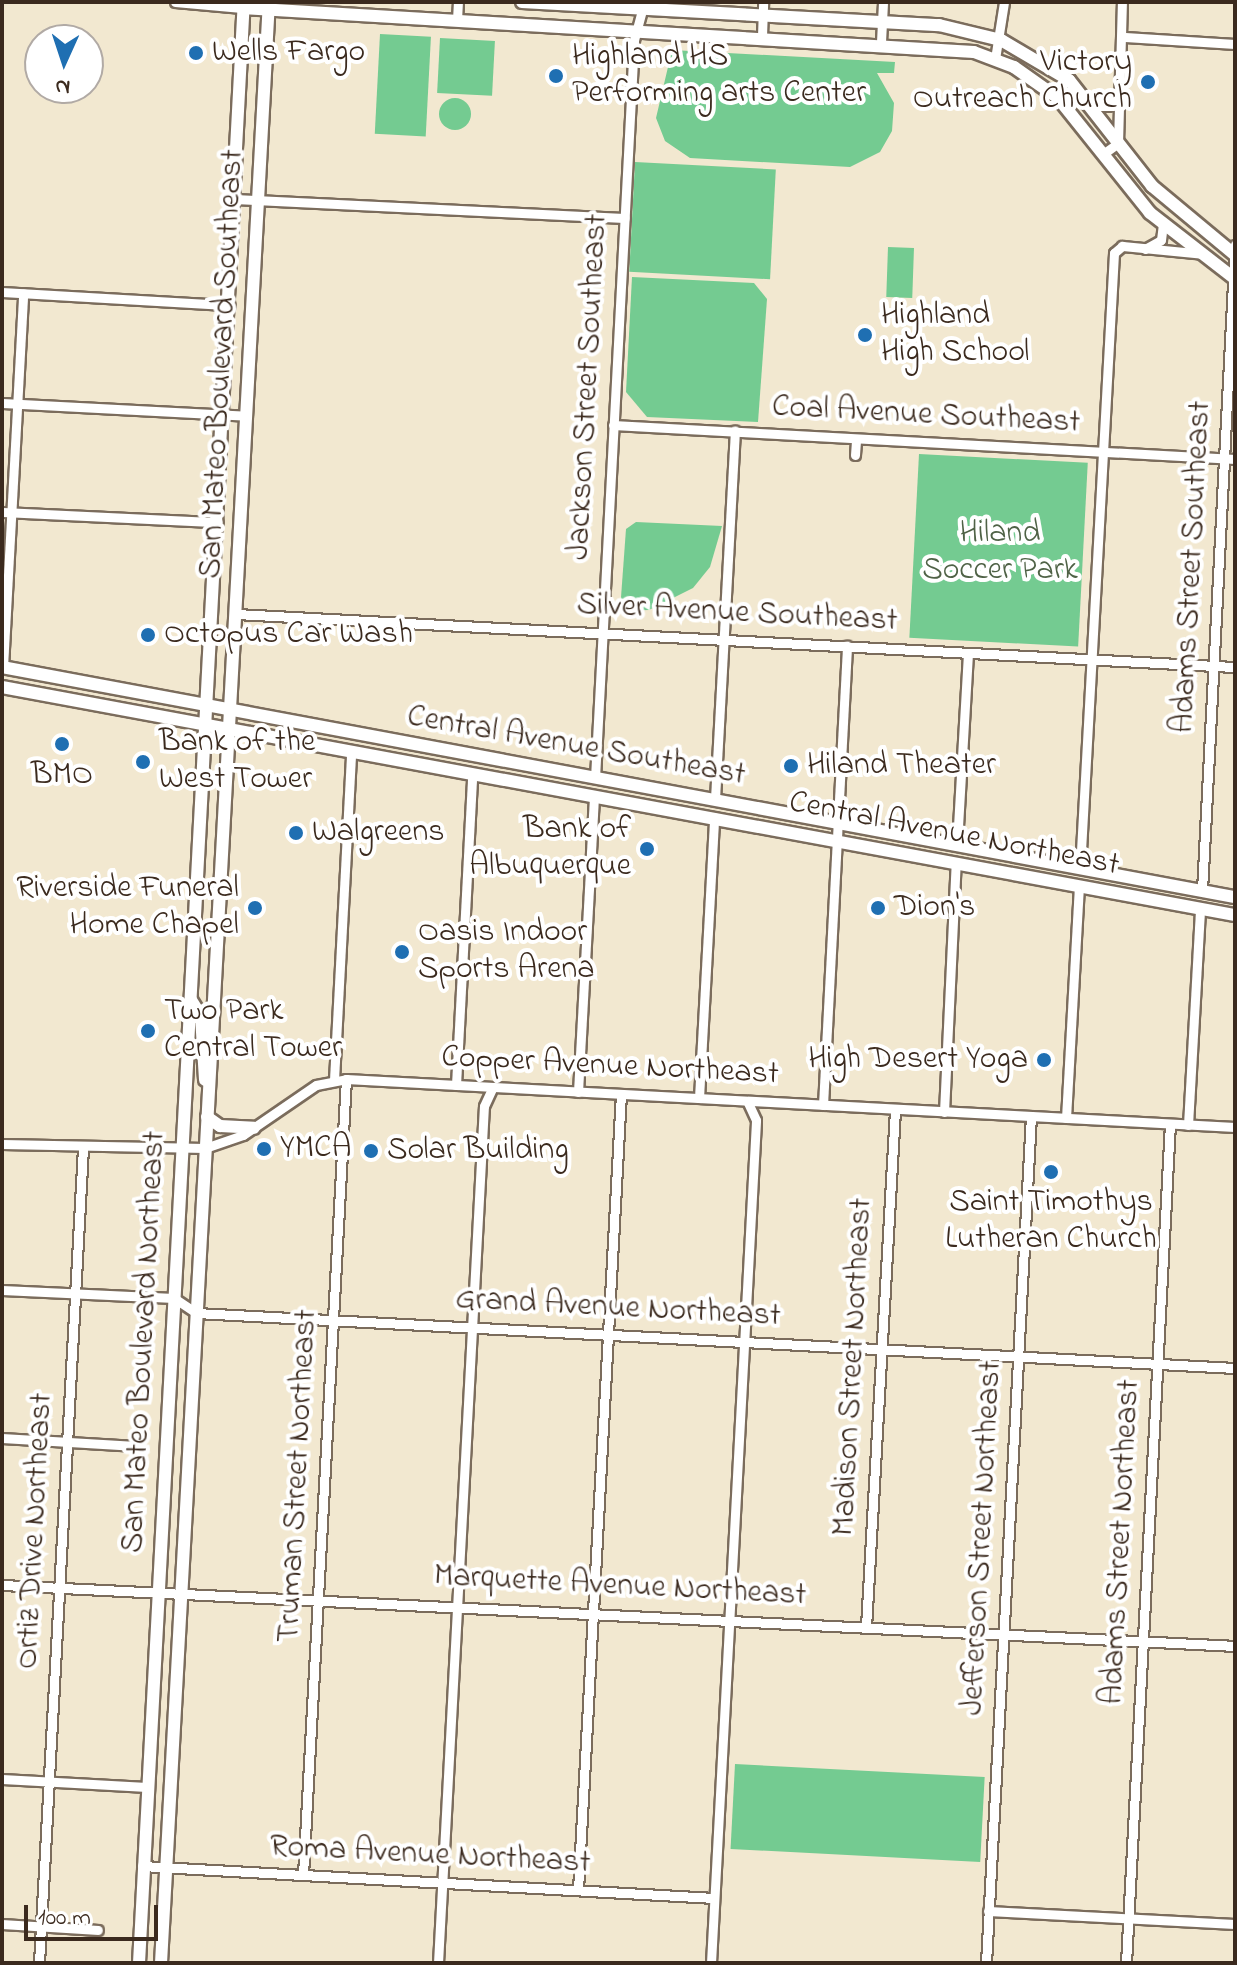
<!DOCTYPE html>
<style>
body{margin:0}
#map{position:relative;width:1237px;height:1965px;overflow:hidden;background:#f2e8d0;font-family:"Indie Flower",sans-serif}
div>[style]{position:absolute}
.green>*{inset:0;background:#74cb91;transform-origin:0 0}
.round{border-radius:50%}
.roads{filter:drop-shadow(2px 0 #7b6c5c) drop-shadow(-2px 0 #7b6c5c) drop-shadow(0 2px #7b6c5c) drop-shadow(0 -2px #7b6c5c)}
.minor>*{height:9px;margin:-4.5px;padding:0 4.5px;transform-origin:4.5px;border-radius:4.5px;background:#fff}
.major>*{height:12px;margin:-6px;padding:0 6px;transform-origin:6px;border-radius:6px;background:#fff}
.dots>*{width:22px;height:22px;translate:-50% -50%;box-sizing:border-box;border:4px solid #fff;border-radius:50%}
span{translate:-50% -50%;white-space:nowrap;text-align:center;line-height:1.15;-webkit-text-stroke:8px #fff;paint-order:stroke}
.poi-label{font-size:32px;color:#3b2a1e}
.left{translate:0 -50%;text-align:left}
.right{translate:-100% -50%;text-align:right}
.street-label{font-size:32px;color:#3b2a1e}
.park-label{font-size:32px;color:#4f6246}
.frame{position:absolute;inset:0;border:4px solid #3b2a1e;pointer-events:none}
.north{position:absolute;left:24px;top:24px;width:80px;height:80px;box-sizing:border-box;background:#fff;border:2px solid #b1aaa5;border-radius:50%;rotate:183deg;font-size:22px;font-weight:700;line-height:32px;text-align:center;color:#3b2a1e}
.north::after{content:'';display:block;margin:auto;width:28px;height:36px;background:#1f6fb2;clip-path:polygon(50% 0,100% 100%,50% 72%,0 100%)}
.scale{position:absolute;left:24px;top:1905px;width:134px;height:36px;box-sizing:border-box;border:4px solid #3b2a1e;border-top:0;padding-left:10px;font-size:24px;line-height:28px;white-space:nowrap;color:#3b2a1e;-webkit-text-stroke:6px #fff;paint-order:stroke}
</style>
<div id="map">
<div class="green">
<i style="left:380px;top:34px;width:51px;height:100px;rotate:3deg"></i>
<i style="left:440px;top:38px;width:55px;height:55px;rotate:3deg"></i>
<i style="clip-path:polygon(672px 50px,895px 62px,894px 73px,877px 73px,894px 103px,892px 131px,880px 152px,850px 167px,690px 158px,665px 141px,656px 118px)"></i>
<i class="round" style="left:439px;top:98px;width:32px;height:32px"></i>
<i style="left:635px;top:162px;width:141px;height:110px;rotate:3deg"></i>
<i style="left:888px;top:247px;width:26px;height:50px;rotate:2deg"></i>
<i style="clip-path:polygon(632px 277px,754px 283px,767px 299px,758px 422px,647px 417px,626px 392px)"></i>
<i style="left:919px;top:454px;width:169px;height:184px;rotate:3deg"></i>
<i style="clip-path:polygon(636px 522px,722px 526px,710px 567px,693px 588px,649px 610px,620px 611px,626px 529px)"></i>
<i style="left:735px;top:1764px;width:250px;height:85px;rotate:3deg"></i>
</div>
<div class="roads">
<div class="minor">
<i style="left:175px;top:2px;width:67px;rotate:5.1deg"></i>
<i style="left:457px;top:20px;width:18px;rotate:-87deg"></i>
<i style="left:762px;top:36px;width:34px;rotate:-88deg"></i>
<i style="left:1125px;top:37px;width:110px;rotate:3.6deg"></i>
<i style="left:881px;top:42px;width:40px;rotate:-87.1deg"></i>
<i style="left:995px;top:59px;width:58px;rotate:-81deg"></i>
<i style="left:1093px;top:106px;width:15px"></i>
<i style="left:1108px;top:106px;width:17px;rotate:-45deg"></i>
<i style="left:1103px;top:154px;width:19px;rotate:-36deg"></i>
<i style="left:1118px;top:143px;width:141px;rotate:-88.4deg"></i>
<i style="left:234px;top:199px;width:391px;rotate:2.8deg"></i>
<i style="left:1145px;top:249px;width:18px;rotate:-29deg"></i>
<i style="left:1161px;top:240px;width:17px;rotate:-83deg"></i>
<i style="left:2px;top:292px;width:228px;rotate:3.3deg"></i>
<i style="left:2px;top:403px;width:245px;rotate:3deg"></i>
<i style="left:613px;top:425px;width:623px;rotate:3.13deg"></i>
<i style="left:855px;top:455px;width:16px;rotate:-86deg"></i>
<i style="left:2px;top:512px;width:216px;rotate:2.7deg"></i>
<i style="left:236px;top:614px;width:1000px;rotate:3.04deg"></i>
<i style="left:3px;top:667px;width:374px;rotate:-86.9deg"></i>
<i style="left:595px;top:778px;width:739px;rotate:-86.97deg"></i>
<i style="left:634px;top:40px;width:39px;rotate:-75deg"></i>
<i style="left:715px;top:799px;width:369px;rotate:-86.9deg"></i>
<i style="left:957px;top:844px;width:191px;rotate:-86.7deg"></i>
<i style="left:1080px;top:869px;width:617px;rotate:-86.84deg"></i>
<i style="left:1114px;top:253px;width:11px;rotate:-41deg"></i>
<i style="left:1122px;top:246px;width:81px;rotate:5.6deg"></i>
<i style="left:1202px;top:891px;width:647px;rotate:-87.08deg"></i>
<i style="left:334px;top:1080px;width:327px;rotate:-87deg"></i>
<i style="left:456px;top:1085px;width:310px;rotate:-87deg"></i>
<i style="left:578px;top:1092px;width:296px;rotate:-86.9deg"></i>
<i style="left:699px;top:1098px;width:281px;rotate:-86.9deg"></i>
<i style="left:823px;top:1105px;width:460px;rotate:-87deg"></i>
<i style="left:944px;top:1112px;width:250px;rotate:-87.3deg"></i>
<i style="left:1066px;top:1118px;width:232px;rotate:-86.8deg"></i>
<i style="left:1188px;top:1125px;width:217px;rotate:-86.8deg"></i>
<i style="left:2px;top:1144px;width:203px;rotate:1.1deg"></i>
<i style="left:205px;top:1148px;width:40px;rotate:-18.9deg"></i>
<i style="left:243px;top:1135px;width:88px;rotate:-34.4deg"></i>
<i style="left:316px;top:1085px;width:31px;rotate:-11deg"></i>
<i style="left:346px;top:1079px;width:890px;rotate:3.09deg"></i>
<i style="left:2px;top:1290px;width:172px;rotate:2.7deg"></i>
<i style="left:174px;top:1298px;width:27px;rotate:34deg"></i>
<i style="left:196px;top:1313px;width:1040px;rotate:3.03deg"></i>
<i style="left:2px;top:1438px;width:134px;rotate:3.4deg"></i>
<i style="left:2px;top:1585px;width:1235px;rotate:2.83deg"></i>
<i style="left:866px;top:1627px;width:518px;rotate:-86.79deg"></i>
<i style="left:2px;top:1779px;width:145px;rotate:3.2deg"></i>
<i style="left:142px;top:1866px;width:573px;rotate:3.2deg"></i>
<i style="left:303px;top:1875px;width:797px;rotate:-86.91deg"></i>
<i style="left:578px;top:1890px;width:797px;rotate:-86.91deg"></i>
<i style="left:988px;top:1911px;width:247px;rotate:3deg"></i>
<i style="left:2px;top:1924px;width:96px;rotate:3.6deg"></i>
<i style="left:39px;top:1963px;width:815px;rotate:-86.91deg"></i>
<i style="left:438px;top:1963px;width:858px;rotate:-86.93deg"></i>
<i style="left:484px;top:1106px;width:21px;rotate:-65deg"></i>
<i style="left:711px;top:1963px;width:844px;rotate:-86.94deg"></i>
<i style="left:756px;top:1120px;width:21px;rotate:-115deg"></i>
<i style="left:986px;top:1963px;width:848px;rotate:-86.96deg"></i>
<i style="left:1126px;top:1963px;width:840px;rotate:-87deg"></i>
</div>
<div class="major">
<i style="left:522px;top:2px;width:418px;rotate:3.2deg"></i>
<i style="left:939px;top:25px;width:64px;rotate:13.6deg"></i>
<i style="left:1001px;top:40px;width:79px;rotate:30.5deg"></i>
<i style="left:1069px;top:80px;width:135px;rotate:51.9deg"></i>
<i style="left:1152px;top:186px;width:108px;rotate:39.7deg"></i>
<i style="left:242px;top:8px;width:733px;rotate:3.44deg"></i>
<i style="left:974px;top:52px;width:43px;rotate:20.6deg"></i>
<i style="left:1014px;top:67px;width:54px;rotate:35.2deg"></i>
<i style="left:1058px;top:98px;width:147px;rotate:51.3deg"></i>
<i style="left:1150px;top:213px;width:108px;rotate:37.8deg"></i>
<i style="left:2px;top:667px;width:1254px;rotate:10.57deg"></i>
<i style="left:2px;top:687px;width:1254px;rotate:10.48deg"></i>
<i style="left:191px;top:1000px;width:19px;rotate:58deg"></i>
<i style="left:201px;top:1016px;width:64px;rotate:86.4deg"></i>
<i style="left:207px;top:1117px;width:16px;rotate:35deg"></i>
<i style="left:220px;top:1126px;width:34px;rotate:3deg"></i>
<i style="left:139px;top:1963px;width:1964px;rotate:-86.94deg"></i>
<i style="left:161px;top:1963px;width:1964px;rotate:-86.85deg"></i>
</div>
</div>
<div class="dots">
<i style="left:196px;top:53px;background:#1f6fb2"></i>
<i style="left:556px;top:76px;background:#1f6fb2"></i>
<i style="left:1148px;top:82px;background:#1f6fb2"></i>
<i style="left:865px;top:335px;background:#1f6fb2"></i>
<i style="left:148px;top:635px;background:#1f6fb2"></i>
<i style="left:62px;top:744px;background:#1f6fb2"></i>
<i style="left:143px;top:762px;background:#1f6fb2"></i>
<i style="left:791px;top:766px;background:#1f6fb2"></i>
<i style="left:296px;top:833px;background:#1f6fb2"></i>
<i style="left:647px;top:849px;background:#1f6fb2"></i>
<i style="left:255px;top:908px;background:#1f6fb2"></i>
<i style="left:878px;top:908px;background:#1f6fb2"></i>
<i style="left:402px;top:952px;background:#1f6fb2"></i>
<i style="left:148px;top:1031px;background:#1f6fb2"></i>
<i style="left:1044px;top:1060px;background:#1f6fb2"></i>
<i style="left:264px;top:1149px;background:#1f6fb2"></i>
<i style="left:371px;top:1151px;background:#1f6fb2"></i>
<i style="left:1051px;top:1172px;background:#1f6fb2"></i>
</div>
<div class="poi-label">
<span class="left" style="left:212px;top:53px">Wells Fargo</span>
<span class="left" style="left:572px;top:76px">Highland HS<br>Performing arts Center</span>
<span class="right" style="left:1132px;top:82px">Victory<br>Outreach Church</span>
<span class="left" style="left:881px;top:335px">Highland<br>High School</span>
<span class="left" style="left:164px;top:635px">Octopus Car Wash</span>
<span class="left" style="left:159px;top:762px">Bank of the<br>West Tower</span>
<span class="left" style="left:807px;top:766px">Hiland Theater</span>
<span style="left:62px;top:776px">BMO</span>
<span class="right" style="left:631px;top:849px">Bank of<br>Albuquerque</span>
<span class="left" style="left:312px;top:833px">Walgreens</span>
<span class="right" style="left:239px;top:908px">Riverside Funeral<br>Home Chapel</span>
<span class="left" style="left:894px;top:908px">Dion's</span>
<span class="left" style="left:418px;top:952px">Oasis Indoor<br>Sports Arena</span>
<span class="left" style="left:164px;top:1031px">Two Park<br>Central Tower</span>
<span class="right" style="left:1028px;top:1060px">High Desert Yoga</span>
<span class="left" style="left:280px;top:1149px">YMCA</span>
<span class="left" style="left:387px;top:1151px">Solar Building</span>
<span style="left:1051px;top:1222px">Saint Timothys<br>Lutheran Church</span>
</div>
<div class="street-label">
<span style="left:223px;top:364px;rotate:-87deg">San Mateo Boulevard Southeast</span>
<span style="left:589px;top:387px;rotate:-87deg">Jackson Street Southeast</span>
<span style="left:926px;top:416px;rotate:3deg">Coal Avenue Southeast</span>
<span style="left:1193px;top:567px;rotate:-87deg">Adams Street Southeast</span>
<span style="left:737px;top:614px;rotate:3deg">Silver Avenue Southeast</span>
<span style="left:576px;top:747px;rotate:10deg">Central Avenue Southeast</span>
<span style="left:954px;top:835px;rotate:11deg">Central Avenue Northeast</span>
<span style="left:610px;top:1067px;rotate:3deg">Copper Avenue Northeast</span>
<span style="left:618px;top:1309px;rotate:3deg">Grand Avenue Northeast</span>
<span style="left:145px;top:1342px;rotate:-87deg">San Mateo Boulevard Northeast</span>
<span style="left:854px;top:1367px;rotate:-87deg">Madison Street Northeast</span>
<span style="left:299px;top:1476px;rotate:-87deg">Truman Street Northeast</span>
<span style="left:36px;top:1531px;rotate:-87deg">Ortiz Drive Northeast</span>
<span style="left:983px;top:1538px;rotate:-87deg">Jefferson Street Northeast</span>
<span style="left:1122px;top:1542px;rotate:-87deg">Adams Street Northeast</span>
<span style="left:620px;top:1587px;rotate:3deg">Marquette Avenue Northeast</span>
<span style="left:430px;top:1856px;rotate:3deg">Roma Avenue Northeast</span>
</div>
<div class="park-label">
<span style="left:1000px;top:553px">Hiland<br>Soccer Park</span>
</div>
<div class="frame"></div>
<div class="north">N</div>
<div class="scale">100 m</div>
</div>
